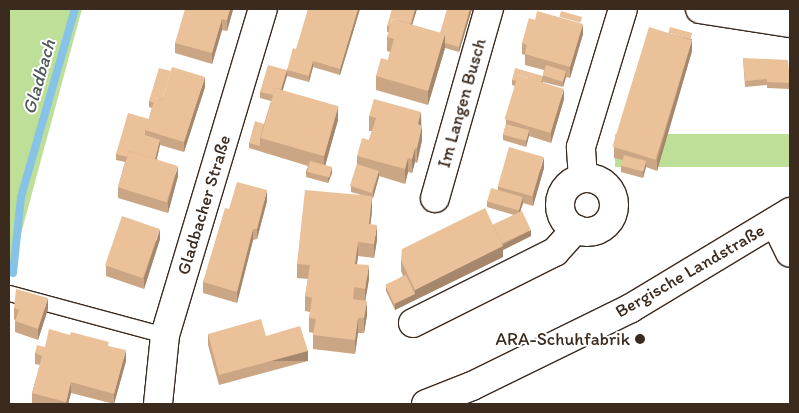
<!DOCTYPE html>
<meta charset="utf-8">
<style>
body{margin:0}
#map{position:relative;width:799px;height:413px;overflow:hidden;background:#fff;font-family:Itim,sans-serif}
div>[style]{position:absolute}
.green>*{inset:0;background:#bddf98;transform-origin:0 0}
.stream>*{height:8px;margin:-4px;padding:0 4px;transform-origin:4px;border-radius:4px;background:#86c3e6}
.roads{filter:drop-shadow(1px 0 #3b2a1e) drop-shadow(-1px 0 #3b2a1e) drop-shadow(0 1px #3b2a1e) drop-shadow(0 -1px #3b2a1e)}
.lane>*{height:15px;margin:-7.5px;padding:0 7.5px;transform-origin:7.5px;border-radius:7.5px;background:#fff}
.street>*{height:28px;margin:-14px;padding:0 14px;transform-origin:14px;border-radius:14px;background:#fff}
.street>.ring{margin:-14px;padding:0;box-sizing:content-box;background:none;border:28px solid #fff;border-radius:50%}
.secondary>*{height:28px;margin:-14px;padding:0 14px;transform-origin:14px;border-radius:14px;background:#fff}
.wall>*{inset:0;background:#caa684}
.shaded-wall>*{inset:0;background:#a4876c;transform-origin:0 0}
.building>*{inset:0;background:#ebc19a;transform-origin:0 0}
.dots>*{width:14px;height:14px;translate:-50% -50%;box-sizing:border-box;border:2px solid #fff;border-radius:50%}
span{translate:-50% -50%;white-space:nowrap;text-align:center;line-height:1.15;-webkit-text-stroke:4px #fff;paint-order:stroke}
.street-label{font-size:18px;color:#3b2a1e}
.poi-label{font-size:18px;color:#3b2a1e}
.right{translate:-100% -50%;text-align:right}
.water-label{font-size:19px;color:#52585a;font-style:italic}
.frame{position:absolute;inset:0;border:10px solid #3b2a1e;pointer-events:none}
</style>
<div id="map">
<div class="green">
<i style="clip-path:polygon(9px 9px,82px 9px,9px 278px)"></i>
<i style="left:790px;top:134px;width:33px;height:175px;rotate:90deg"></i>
</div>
<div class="stream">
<i style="left:13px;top:273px;width:76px;rotate:-84deg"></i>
<i style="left:21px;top:197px;width:196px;rotate:-74deg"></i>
</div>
<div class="roads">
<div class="lane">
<i style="left:9px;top:293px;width:162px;rotate:15.1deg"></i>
</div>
<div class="street">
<i style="left:700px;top:9px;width:91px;rotate:8.8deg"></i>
<i style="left:583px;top:178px;width:31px;rotate:-94deg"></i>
<i style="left:581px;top:147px;width:144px;rotate:-73.1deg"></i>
<i class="ring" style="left:560px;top:178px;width:26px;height:26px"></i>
<i style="left:435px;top:198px;width:197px;rotate:-74.1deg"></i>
<i style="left:775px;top:222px;width:34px;rotate:64deg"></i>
<i style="left:413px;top:323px;width:159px;rotate:-26.6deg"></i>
<i style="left:555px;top:252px;width:31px;rotate:-48deg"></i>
<i style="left:158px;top:404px;width:69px;rotate:-84.2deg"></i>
<i style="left:165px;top:335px;width:340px;rotate:-73.3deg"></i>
</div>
<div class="secondary">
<i style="left:426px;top:404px;width:49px;rotate:-21.4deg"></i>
<i style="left:472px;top:386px;width:177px;rotate:-26.1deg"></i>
<i style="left:631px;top:308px;width:186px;rotate:-31.1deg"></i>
</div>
</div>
<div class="wall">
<i style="clip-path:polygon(233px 9px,227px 31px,222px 30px,212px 64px,175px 53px,175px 43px)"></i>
<i style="clip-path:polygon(360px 9px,340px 75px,313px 67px,309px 82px,287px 76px,282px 90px,338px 120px,325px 165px,332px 173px,328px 183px,306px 177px,306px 171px,308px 166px,249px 148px,249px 143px,264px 124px,271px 101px,260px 98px,260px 92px,287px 70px,296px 49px)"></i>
<i style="clip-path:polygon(417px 9px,412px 25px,440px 33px,472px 9px,459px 52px,445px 48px,428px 105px,376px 90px,376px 76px,388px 60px,390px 52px,387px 51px,387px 37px,389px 32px,387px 32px,387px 26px)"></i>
<i style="clip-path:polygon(535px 20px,582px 24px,583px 34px,570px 78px,566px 77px,563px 87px,543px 82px,543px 83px,564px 99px,551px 143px,529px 136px,526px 147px,503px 140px,503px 135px,506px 124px,506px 119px,515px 86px,512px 85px,512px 80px,543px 76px,544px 70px,525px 65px,525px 55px,522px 54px,522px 43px)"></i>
<i style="clip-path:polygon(668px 33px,692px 39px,692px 51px,657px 171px,646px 167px,643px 178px,621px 172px,621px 166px,623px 160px,614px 158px,614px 147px)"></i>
<i style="clip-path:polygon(743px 58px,790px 83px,790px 89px,767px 88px,767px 85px,745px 87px)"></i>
<i style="clip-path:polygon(205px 87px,184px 152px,160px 145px,157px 159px,178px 176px,168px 213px,118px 198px,118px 187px,125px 162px,116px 160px,116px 154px,149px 119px,152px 108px,149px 107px,149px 101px)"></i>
<i style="clip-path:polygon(421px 112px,422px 140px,417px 163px,415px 162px,412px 173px,408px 172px,405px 184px,379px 176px,373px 198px,372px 198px,372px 211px,370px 225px,377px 240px,374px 258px,358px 256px,357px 264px,369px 279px,365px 301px,367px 315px,364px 333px,358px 333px,355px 354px,313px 349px,313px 333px,309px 332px,309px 318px,310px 312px,305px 311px,305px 296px,308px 279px,297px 278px,297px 264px,365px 196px,351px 192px,351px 186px,357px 164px,357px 156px,369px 140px,372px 131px,369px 131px,369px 116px)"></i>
<i style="clip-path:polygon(544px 168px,533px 206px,523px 203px,520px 212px,531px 236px,503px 250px,503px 257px,395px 310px,386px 291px,386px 286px,403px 276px,401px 271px,401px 260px,493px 225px,514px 215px,487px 207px,487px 201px,498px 190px,498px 186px)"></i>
<i style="clip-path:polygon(267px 201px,257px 239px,253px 240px,237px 303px,203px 293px,203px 282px,229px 209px)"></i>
<i style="clip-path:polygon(160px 239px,144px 289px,106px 276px,106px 265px)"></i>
<i style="clip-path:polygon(14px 308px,48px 309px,38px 340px,15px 332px,15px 320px,14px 319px)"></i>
<i style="clip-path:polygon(208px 334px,266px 336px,308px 361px,219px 385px,208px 345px)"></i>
<i style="clip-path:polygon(109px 346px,126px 361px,114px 404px,71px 393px,68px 404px,32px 404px,32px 393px,40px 365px,35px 364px,35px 353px,45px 347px)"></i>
</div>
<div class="shaded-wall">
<i style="clip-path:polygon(230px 9px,233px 9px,233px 10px,227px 31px,227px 20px)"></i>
<i style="clip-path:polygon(358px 9px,360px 9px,340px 75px,340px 69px)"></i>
<i style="clip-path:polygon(415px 9px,417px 9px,408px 38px,408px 32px)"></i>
<i style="clip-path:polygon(470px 9px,472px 9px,459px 52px,459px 47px)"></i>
<i style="clip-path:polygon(222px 19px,222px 30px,212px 64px,212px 53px)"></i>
<i style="clip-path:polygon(583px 24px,583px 34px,570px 78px,570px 67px)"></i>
<i style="clip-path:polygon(445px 34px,445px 48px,428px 105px,428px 91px)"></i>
<i style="clip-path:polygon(692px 40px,692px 51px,657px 171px,657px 160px)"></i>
<i style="clip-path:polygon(313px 61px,313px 67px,309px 82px,309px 76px)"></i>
<i style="clip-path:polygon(287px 70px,287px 76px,279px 103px,279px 97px)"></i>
<i style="clip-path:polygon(566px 71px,566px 77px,563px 87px,563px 82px)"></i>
<i style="clip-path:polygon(205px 77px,205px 87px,184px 152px,184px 142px)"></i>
<i style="clip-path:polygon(564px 89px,564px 99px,551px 143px,551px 132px)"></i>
<i style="clip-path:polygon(338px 106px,338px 120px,324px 170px,324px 156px)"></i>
<i style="clip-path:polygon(421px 112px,421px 127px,418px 124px)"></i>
<i style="clip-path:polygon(422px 126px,422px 140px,417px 163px,417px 148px)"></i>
<i style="clip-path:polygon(529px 130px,529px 136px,526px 147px,526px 142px)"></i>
<i style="clip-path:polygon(160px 140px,160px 145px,154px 169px,154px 163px)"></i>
<i style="clip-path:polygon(415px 148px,415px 162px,412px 173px,412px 159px)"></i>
<i style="clip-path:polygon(544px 157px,544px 168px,533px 206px,533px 195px)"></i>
<i style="clip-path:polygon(408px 158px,408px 172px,405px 184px,405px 169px)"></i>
<i style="clip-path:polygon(646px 161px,646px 167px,643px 178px,643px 172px)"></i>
<i style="clip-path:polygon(178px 166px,178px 176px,168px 213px,168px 202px)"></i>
<i style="clip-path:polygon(332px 167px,332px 173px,328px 183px,328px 178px)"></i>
<i style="clip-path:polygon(379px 171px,379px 177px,373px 198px,373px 192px)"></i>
<i style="clip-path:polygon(267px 190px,267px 201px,257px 239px,257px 229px)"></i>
<i style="clip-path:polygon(372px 196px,372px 211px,369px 239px,369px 224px)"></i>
<i style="clip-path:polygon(523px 197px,523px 203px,519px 216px,519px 210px)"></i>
<i style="clip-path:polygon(377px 225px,377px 240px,374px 258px,374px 244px)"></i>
<i style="clip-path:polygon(160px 229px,160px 239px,144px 289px,144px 278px)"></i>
<i style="clip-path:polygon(253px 229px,253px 240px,237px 303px,237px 292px)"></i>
<i style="clip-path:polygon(531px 230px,531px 236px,503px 250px,503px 257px,415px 300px,415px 290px)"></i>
<i style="clip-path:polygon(358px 242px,358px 256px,355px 278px,355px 264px)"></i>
<i style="clip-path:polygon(369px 265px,369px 279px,365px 303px,365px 289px)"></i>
<i style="clip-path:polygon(415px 294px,415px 300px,395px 310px,395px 304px)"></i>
<i style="clip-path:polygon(48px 298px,48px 309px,38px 340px,38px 329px)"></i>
<i style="clip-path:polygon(367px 301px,367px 315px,364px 333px,364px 318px)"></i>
<i style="clip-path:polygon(358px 318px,358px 333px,355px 354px,355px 340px)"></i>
<i style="clip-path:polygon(126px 350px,126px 361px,114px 404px,114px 394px)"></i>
<i style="left:308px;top:351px;width:10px;height:92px;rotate:90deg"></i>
<i style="clip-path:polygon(71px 382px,71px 393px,68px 404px,66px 404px)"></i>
</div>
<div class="building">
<i style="clip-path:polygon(185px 9px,230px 9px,227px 20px,222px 19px,212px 53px,175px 43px)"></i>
<i style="clip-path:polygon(308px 9px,358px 9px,340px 69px,313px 61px,309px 76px,287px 70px,281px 89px,275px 88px,273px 95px,260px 92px,268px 65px,287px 70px,293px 48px,296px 49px)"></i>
<i style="clip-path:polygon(392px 9px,415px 9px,411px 24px,392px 19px,390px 27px,387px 26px)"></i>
<i style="clip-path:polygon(447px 9px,470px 9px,459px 47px,445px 43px,445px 34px,440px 33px)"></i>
<i style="clip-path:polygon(537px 11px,583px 24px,570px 67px,525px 54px,527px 45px,522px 43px,529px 18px,535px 20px)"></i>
<i style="left:561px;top:11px;width:22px;height:6px;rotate:16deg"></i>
<i style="clip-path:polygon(392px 19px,445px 34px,428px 91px,376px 76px,381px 58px,388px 60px,394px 39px,387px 37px)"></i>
<i style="left:649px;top:27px;width:45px;height:125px;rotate:17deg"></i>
<i style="left:670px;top:27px;width:23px;height:6px;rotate:15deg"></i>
<i style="clip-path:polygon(743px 58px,788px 60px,790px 83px,767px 82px,767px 79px,745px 81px)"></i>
<i style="left:546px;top:65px;width:21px;height:11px;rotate:17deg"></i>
<i style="clip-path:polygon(172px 67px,205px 77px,184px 142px,145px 130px,155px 98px,162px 100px)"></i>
<i style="clip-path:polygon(159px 68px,171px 71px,162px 100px,155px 98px,154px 103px,149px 101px)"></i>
<i style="clip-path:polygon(515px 68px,543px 76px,541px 82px,518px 75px,517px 81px,512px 80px)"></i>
<i style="left:518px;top:75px;width:48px;height:46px;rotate:17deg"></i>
<i style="left:275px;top:88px;width:66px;height:52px;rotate:16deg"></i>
<i style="clip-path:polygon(374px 99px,421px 112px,418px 124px,422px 126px,417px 148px,415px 148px,412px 159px,408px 158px,405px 169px,357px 156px,362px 138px,369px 140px,376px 118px,369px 116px)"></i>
<i style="clip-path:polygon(128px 113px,149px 119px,145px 130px,145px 135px,160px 140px,155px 159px,129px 151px,127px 157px,116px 154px)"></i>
<i style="clip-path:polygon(255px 121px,264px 124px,260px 138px,260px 146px,249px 143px)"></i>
<i style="left:506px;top:124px;width:24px;height:11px;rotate:15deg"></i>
<i style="left:509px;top:147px;width:36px;height:41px;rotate:16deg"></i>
<i style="left:129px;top:151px;width:51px;height:38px;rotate:17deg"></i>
<i style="left:624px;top:155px;width:23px;height:11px;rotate:15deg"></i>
<i style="left:310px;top:161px;width:23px;height:11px;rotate:15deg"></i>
<i style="left:357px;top:164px;width:23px;height:23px;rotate:18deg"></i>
<i style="clip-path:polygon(237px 182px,267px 190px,257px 229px,253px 229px,237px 292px,203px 282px,225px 208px,229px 209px)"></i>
<i style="left:491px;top:188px;width:33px;height:14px;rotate:16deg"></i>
<i style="clip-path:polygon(305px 190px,372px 196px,369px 224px,377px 225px,374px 244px,358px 242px,355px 264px,369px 265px,365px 289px,354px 287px,353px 299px,367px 301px,364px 318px,358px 318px,355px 340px,313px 335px,316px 319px,309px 318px,312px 298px,305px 296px,310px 265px,297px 264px)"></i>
<i style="clip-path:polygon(485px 208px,503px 246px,415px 290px,401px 260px,402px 249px)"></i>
<i style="left:522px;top:211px;width:21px;height:32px;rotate:65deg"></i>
<i style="left:122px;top:216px;width:40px;height:52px;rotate:19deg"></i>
<i style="left:406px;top:275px;width:21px;height:23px;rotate:65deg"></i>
<i style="clip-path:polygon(16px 289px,48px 298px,38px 329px,15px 321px,19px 310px,14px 308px)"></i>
<i style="clip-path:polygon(261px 319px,266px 336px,300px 326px,308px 351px,219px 375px,208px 334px)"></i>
<i style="clip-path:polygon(49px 329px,70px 335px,71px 332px,109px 342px,108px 346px,126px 350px,114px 394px,71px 382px,66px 402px,32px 393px,42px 356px,35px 353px,37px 345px,45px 347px)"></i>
</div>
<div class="dots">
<i style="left:640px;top:339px;background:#3b2a1e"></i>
</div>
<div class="street-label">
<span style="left:462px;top:103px;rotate:-74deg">Im Langen Busch</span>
<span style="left:204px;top:205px;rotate:-73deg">Gladbacher Straße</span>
<span style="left:690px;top:271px;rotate:-30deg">Bergische Landstraße</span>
</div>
<div class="poi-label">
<span class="right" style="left:630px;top:339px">ARA-Schuhfabrik</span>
</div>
<div class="water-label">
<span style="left:39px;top:77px;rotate:-74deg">Gladbach</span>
</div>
<div class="frame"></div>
</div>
